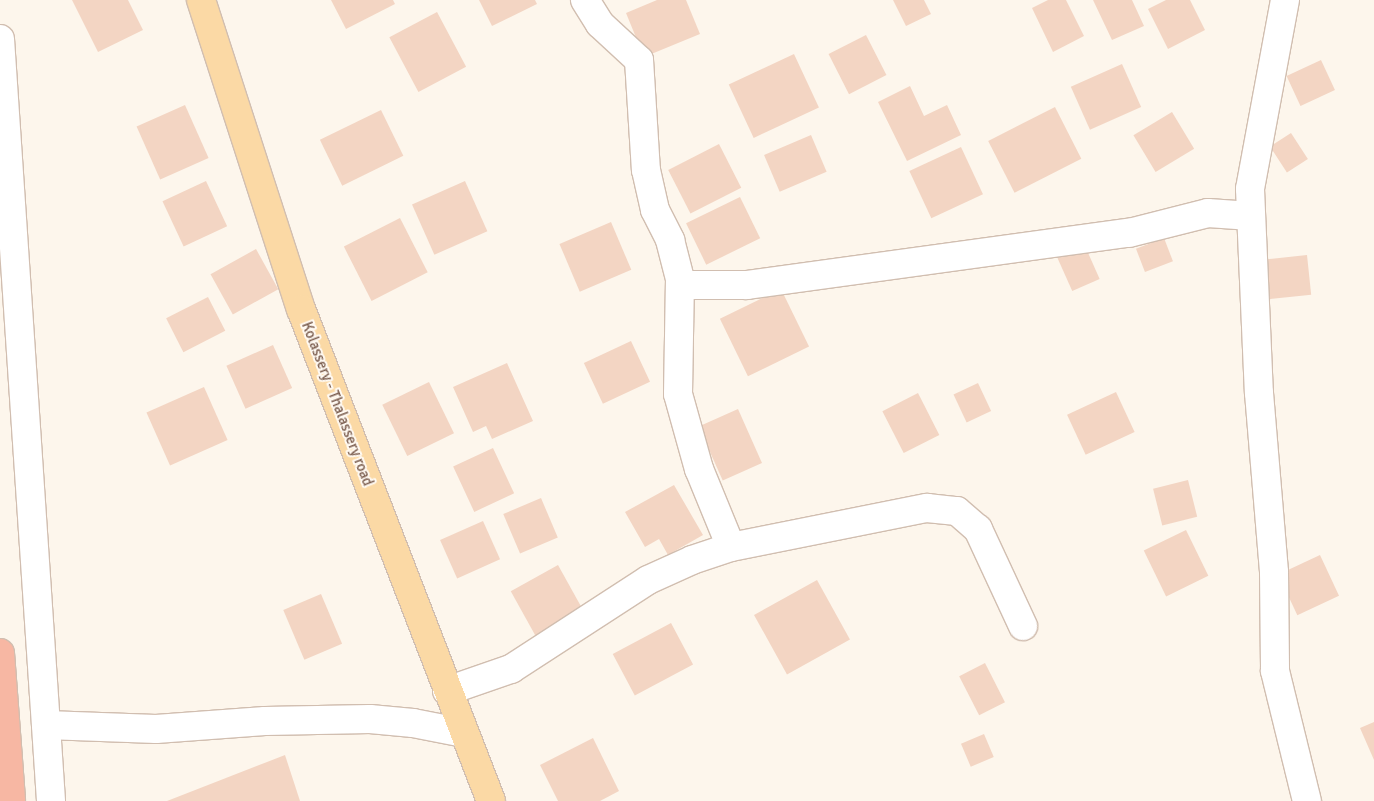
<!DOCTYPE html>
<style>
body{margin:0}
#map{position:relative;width:1374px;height:801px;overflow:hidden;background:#fdf6ec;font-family:Signika,sans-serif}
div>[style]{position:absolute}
.building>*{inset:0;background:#f3d5c3;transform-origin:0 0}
.roads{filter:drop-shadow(1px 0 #d1beb0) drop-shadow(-1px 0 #d1beb0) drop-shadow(0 1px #d1beb0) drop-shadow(0 -1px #d1beb0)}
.minor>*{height:28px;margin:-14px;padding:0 14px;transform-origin:14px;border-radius:14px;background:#fff}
.major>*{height:28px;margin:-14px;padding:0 14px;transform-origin:14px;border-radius:14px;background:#fbd9a5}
.highway>*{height:28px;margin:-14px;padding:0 14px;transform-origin:14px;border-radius:14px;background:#f7b7a3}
span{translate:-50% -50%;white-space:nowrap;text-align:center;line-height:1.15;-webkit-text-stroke:4px #fffaf3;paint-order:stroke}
.street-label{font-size:15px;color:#7a5c4d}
</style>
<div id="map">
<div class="building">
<i style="clip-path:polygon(72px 0,128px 0,143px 30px,98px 52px)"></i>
<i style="clip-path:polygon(331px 0,393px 0,395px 4px,346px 29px)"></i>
<i style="clip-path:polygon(479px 0,535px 0,537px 4px,492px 26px)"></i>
<i style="clip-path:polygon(657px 0,686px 0,700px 34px,644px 57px,626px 13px)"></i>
<i style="clip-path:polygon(893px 0,924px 0,931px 14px,906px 26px)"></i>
<i style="clip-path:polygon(1048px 0,1066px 0,1084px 36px,1053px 52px,1032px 8px)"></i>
<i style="clip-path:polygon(1093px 0,1132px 0,1144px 26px,1112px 40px)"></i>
<i style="clip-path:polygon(1166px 0,1190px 0,1205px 30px,1168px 49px,1148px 9px)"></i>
<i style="left:437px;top:12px;width:62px;height:54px;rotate:62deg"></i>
<i style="left:866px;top:35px;width:45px;height:42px;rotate:63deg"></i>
<i style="left:794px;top:54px;width:59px;height:72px;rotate:65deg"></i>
<i style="left:1321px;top:60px;width:33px;height:38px;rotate:65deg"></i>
<i style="left:1122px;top:64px;width:47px;height:56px;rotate:66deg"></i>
<i style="clip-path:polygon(910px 86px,924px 116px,947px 105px,961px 135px,907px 161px,878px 102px)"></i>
<i style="left:185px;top:105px;width:58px;height:53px;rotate:66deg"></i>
<i style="left:1055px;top:107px;width:58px;height:75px;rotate:63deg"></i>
<i style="left:381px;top:110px;width:51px;height:68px;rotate:64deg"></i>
<i style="left:1172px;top:112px;width:43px;height:45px;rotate:59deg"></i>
<i style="left:1291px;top:133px;width:31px;height:25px;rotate:57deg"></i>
<i style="left:811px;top:135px;width:40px;height:51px;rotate:67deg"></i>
<i style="left:719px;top:144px;width:49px;height:57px;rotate:63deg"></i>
<i style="left:961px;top:147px;width:52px;height:57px;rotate:65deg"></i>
<i style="left:206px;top:181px;width:50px;height:48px;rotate:65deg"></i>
<i style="left:465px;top:181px;width:55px;height:58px;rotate:66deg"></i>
<i style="left:740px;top:197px;width:46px;height:60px;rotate:64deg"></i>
<i style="left:400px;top:218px;width:61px;height:63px;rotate:63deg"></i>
<i style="left:611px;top:222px;width:52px;height:56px;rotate:67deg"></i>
<i style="left:1164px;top:238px;width:25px;height:30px;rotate:69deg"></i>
<i style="left:1085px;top:246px;width:36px;height:30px;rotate:66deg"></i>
<i style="left:256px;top:249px;width:46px;height:52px;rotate:61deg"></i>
<i style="left:1307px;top:255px;width:40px;height:47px;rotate:84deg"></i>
<i style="left:781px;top:289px;width:64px;height:68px;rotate:64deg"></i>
<i style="left:208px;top:297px;width:38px;height:47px;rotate:63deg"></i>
<i style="left:631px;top:341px;width:45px;height:52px;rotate:65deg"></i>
<i style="left:273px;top:345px;width:47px;height:51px;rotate:66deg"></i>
<i style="clip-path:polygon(507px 363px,533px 421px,492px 439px,486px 426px,473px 432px,453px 387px)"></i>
<i style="left:429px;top:382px;width:57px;height:52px;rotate:64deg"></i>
<i style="left:978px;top:383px;width:31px;height:27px;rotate:65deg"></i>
<i style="left:204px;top:387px;width:58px;height:63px;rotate:66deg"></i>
<i style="left:1116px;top:392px;width:44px;height:54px;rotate:65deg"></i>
<i style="left:918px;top:393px;width:47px;height:40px;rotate:63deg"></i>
<i style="left:738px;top:409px;width:59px;height:43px;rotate:66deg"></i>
<i style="left:493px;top:448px;width:50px;height:44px;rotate:65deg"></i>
<i style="left:1188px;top:480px;width:38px;height:36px;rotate:76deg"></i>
<i style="clip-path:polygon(674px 485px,703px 535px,668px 555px,659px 539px,645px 547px,625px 512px)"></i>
<i style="left:541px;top:498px;width:43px;height:41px;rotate:67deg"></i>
<i style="left:483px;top:521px;width:42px;height:47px;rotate:66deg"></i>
<i style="left:1186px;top:530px;width:51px;height:47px;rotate:64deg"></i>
<i style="left:1320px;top:555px;width:45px;height:46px;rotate:65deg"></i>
<i style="left:558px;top:565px;width:55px;height:54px;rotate:61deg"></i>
<i style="left:817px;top:580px;width:68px;height:72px;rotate:61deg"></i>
<i style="left:321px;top:594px;width:54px;height:41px;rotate:67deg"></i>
<i style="left:671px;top:623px;width:47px;height:66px;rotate:62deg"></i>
<i style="left:985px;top:663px;width:44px;height:29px;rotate:63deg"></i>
<i style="clip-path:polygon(1374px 722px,1374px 760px,1360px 728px)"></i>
<i style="left:984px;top:734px;width:25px;height:25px;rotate:67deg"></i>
<i style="clip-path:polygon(593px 738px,619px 791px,600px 801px,558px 801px,540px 765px)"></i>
<i style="clip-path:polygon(285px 755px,300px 801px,167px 801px)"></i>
</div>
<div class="roads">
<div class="minor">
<i style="left:585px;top:0;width:28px;rotate:58deg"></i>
<i style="left:600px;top:24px;width:53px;rotate:42.7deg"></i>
<i style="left:639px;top:60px;width:110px;rotate:86.4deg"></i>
<i style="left:646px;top:170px;width:41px;rotate:77.3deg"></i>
<i style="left:655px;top:210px;width:34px;rotate:63deg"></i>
<i style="left:670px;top:240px;width:40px;rotate:75.6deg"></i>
<i style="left:680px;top:279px;width:115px;rotate:91deg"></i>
<i style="left:678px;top:394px;width:78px;rotate:74.4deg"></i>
<i style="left:699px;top:469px;width:84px;rotate:67.7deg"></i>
<i style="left:1285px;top:0;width:192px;rotate:100.5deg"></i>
<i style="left:1250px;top:189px;width:204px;rotate:87.5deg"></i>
<i style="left:1259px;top:393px;width:180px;rotate:85.2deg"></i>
<i style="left:1274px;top:572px;width:99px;rotate:89.4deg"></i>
<i style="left:1275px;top:671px;width:134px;rotate:76.2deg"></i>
<i style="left:0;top:39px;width:764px;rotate:86.17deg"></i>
<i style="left:680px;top:285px;width:67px"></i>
<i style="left:747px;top:285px;width:386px;rotate:-7.8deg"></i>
<i style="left:1129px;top:233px;width:81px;rotate:-14.2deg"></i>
<i style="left:1208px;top:213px;width:43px;rotate:4deg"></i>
<i style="left:447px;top:691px;width:68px;rotate:-19deg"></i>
<i style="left:511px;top:669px;width:163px;rotate:-33deg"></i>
<i style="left:648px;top:580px;width:48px;rotate:-24.4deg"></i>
<i style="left:692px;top:560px;width:41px;rotate:-18.4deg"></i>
<i style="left:731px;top:547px;width:200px;rotate:-11.3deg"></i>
<i style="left:927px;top:508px;width:30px;rotate:6deg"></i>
<i style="left:957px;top:511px;width:28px;rotate:41deg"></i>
<i style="left:978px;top:529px;width:107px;rotate:65.1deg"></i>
<i style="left:46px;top:725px;width:110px;rotate:2.1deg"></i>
<i style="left:156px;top:729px;width:109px;rotate:-4.2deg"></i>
<i style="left:265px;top:721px;width:105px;rotate:-1.1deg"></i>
<i style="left:370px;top:719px;width:43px;rotate:5.3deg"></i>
<i style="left:413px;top:723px;width:52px;rotate:11.1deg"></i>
</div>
<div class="major">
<i style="left:201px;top:0;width:325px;rotate:72.1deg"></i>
<i style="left:301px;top:309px;width:527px;rotate:68.88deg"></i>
</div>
<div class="highway">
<i style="left:0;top:653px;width:148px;rotate:85.7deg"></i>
</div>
</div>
<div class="street-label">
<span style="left:337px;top:404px;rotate:69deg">Kolassery - Thalassery road</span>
</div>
</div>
